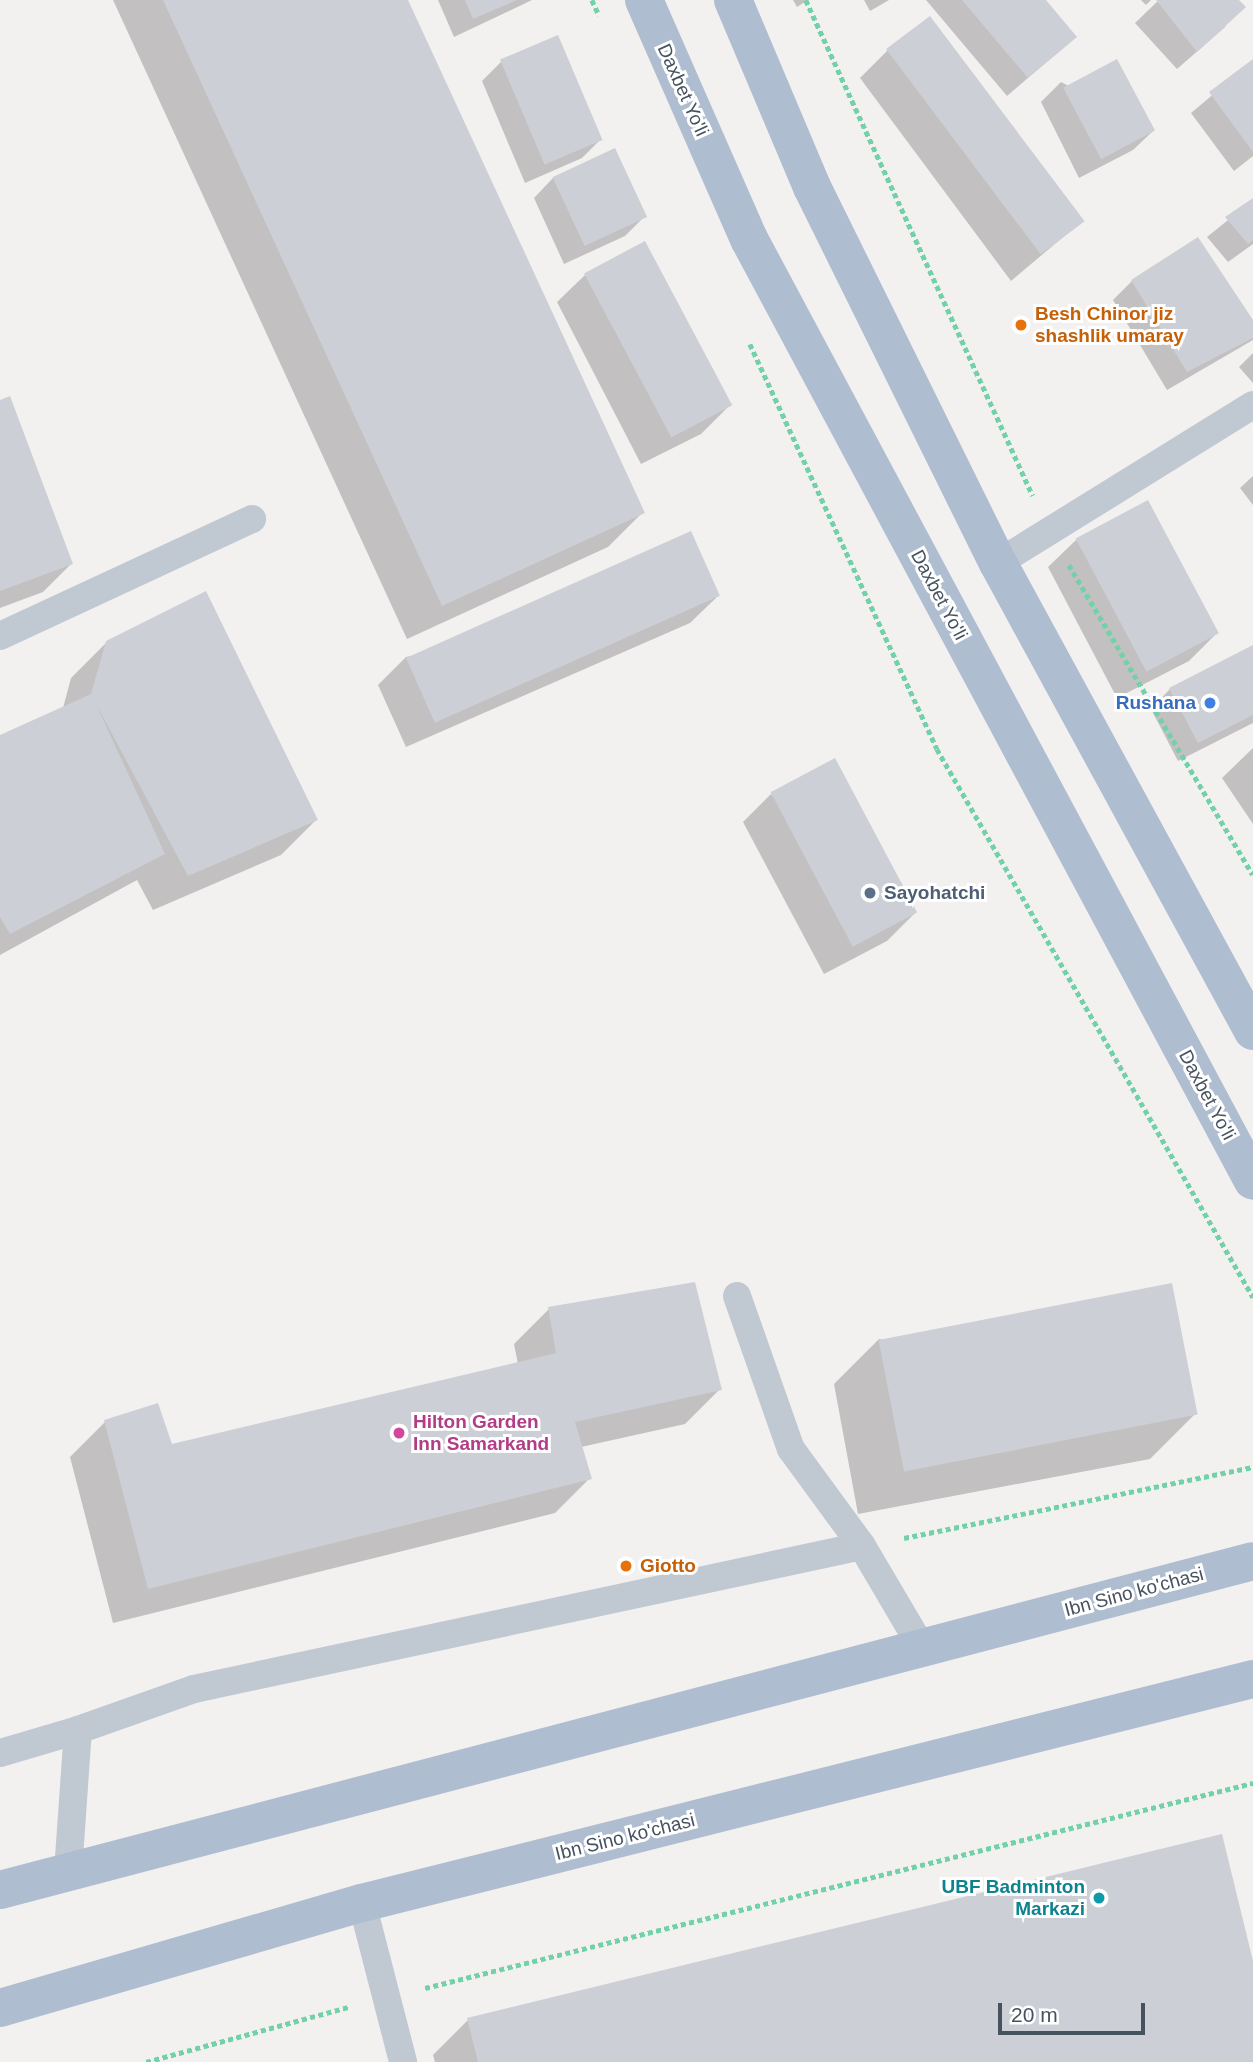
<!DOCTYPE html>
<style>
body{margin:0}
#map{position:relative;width:1253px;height:2062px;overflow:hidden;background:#f3f0f0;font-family:Arial,sans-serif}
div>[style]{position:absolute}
.shadow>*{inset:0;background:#0003}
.building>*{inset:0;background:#cccfd5;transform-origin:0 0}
.path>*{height:4.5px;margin-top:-2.25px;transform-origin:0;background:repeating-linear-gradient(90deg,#73d1aa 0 5px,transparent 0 8.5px)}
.lane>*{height:28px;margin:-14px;padding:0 14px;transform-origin:14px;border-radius:14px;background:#c0c9d2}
.primary>*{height:38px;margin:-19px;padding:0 19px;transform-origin:19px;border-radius:19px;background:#afbdd0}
.dots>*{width:19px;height:19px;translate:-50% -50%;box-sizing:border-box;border:4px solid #fff;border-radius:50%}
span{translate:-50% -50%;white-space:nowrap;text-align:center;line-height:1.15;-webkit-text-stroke:6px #fff;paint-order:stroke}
.street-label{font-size:19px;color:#47525f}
.food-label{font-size:19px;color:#c56008;font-weight:700}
.left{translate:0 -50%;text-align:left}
.shop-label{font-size:19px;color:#366cbe;font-weight:700}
.right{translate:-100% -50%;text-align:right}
.service-label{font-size:19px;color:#4e5e75;font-weight:700}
.hotel-label{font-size:19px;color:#b23c85;font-weight:700}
.culture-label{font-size:19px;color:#0d838f;font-weight:700}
.scale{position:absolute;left:998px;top:2003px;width:147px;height:32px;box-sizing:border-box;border:4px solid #47525f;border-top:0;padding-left:9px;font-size:21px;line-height:24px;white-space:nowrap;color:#47525f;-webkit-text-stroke:5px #fff;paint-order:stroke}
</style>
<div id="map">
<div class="shadow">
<i style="clip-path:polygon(113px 0,407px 0,643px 512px,608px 547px,407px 639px)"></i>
<i style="clip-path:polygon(438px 0,532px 0,454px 37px)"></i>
<i style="clip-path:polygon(793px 0,808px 0,797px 7px)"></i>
<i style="clip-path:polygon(864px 0,889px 0,870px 11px)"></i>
<i style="clip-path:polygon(926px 0,1044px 0,1075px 37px,1007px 96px)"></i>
<i style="clip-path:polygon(1141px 0,1151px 0,1146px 5px)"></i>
<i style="clip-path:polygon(1159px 0,1237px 0,1225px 27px,1177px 69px,1135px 23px)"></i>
<i style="clip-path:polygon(557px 38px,601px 139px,582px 158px,525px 183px,482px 81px,501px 62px)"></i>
<i style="clip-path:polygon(888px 50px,1081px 222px,1011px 281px,860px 78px)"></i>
<i style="clip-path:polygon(1253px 61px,1253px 156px,1234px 171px,1191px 113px)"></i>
<i style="clip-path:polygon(1061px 82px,1153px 131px,1133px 150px,1079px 178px,1041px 102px)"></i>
<i style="clip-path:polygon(553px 178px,644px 217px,625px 236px,564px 264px,534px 198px)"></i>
<i style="clip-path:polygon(1253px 200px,1253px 244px,1228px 262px,1207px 237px)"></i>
<i style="clip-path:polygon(585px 275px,729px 406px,701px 434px,641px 464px,557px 302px)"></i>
<i style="clip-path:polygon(1132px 281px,1253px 323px,1253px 340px,1167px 390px,1113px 300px)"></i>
<i style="clip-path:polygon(1253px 353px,1253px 383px,1239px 367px)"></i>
<i style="clip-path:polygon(0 402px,71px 564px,43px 592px,0 608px)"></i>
<i style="clip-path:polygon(1253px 476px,1253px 505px,1240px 488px)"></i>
<i style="clip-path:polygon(1076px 540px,1217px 633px,1189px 661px,1117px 698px,1048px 567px)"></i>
<i style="clip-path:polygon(718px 596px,690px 623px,406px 747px,378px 685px,406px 657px)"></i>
<i style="clip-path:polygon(107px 642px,316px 820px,281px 855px,153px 910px,137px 880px,0 955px,0 737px,63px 708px,71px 678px)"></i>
<i style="clip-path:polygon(1253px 647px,1253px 723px,1178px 761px,1151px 709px,1170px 689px)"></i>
<i style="clip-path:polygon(1253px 748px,1253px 824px,1222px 778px)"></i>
<i style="clip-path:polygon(771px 794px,915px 913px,887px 941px,824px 974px,743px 822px)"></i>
<i style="clip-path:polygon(549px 1309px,720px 1389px,685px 1424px,581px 1447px,590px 1478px,555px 1513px,113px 1623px,70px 1457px,105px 1422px,171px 1446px,518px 1364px,514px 1344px)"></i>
<i style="clip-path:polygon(879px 1339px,1195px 1414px,1150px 1459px,858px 1514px,834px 1384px)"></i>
<i style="clip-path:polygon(1253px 1968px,1253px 2062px,435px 2062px,433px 2055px,468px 2020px)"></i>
</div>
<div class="building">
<i style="clip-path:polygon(163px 0,408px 0,645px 513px,442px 606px)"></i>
<i style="clip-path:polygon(465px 0,517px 0,473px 19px)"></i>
<i style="clip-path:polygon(962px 0,1046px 0,1077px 37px,1028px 78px)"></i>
<i style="clip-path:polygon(1156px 0,1239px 0,1246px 7px,1197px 52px)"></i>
<i style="left:930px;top:16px;width:257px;height:55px;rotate:53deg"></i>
<i style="left:558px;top:35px;width:114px;height:63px;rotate:67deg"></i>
<i style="left:1117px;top:59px;width:81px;height:61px;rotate:62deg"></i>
<i style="clip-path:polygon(1253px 59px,1253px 152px,1209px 92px)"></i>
<i style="left:615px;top:148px;width:76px;height:69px;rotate:65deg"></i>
<i style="clip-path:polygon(1253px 198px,1253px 240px,1248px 244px,1225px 217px)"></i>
<i style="clip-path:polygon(1198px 237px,1253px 320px,1253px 338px,1187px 372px,1131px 280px)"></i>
<i style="left:645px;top:241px;width:186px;height:69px;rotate:62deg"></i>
<i style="clip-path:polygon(10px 396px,73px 564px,0 591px,0 400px)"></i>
<i style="left:1148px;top:500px;width:151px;height:82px;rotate:62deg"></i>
<i style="left:691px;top:531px;width:71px;height:312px;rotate:66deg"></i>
<i style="clip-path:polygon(206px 591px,318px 820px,188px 876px,96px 704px,165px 854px,10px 934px,0 917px,0 735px,91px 694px,106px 641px)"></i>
<i style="clip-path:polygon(1253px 645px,1253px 715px,1198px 743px,1169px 688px)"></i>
<i style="left:835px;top:758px;width:175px;height:73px;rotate:62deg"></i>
<i style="clip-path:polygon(695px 1282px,722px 1390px,575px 1422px,592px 1479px,148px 1589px,104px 1420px,158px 1403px,172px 1444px,556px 1353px,548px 1307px)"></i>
<i style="left:1172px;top:1283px;width:134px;height:299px;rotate:79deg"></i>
<i style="clip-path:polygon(1222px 1834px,1253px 1961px,1253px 2062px,478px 2062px,467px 2018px)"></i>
</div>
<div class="path">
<i style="left:592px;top:0;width:17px;rotate:65deg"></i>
<i style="left:806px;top:0;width:545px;rotate:65.41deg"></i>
<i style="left:750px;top:344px;width:446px;rotate:65.2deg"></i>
<i style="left:937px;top:749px;width:633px;rotate:60.03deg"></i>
<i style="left:1069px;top:565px;width:360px;rotate:59.3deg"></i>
<i style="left:904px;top:1538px;width:356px;rotate:-11.5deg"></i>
<i style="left:425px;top:1988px;width:853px;rotate:-13.91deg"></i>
<i style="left:146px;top:2062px;width:210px;rotate:-15.2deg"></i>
</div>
<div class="lane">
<i style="left:998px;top:563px;width:300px;rotate:-31.8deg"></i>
<i style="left:0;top:636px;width:278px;rotate:-24.9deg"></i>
<i style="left:737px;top:1296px;width:162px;rotate:70.6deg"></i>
<i style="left:791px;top:1449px;width:120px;rotate:53.8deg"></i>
<i style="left:862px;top:1546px;width:118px;rotate:59.5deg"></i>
<i style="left:0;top:1753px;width:81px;rotate:-16.4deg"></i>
<i style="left:68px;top:1872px;width:142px;rotate:-86deg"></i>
<i style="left:78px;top:1730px;width:123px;rotate:-19.5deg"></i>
<i style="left:194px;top:1689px;width:683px;rotate:-12.08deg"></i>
<i style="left:362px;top:1903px;width:164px;rotate:75.5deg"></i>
</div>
<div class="primary">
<i style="left:644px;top:0;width:261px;rotate:66.3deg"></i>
<i style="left:749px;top:239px;width:1068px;rotate:61.85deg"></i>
<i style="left:733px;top:0;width:203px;rotate:67.1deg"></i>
<i style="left:812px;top:187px;width:419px;rotate:63.7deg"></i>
<i style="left:998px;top:563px;width:533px;rotate:61.42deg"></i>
<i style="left:0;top:1890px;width:1295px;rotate:-14.71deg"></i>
<i style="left:0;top:2008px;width:377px;rotate:-16.2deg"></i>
<i style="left:362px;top:1903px;width:919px;rotate:-14.11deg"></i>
</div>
<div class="dots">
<i style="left:1021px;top:325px;background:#e8710a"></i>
<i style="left:1210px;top:703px;background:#3f7fe0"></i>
<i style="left:870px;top:893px;background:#5c6f8a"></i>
<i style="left:399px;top:1433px;background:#d1479c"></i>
<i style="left:626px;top:1566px;background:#e8710a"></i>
<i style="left:1099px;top:1898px;background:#0f9aa8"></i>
</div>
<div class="street-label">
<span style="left:683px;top:90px;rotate:66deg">Daxbet Yo'li</span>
<span style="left:939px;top:595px;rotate:62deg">Daxbet Yo'li</span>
<span style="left:1207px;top:1095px;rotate:62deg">Daxbet Yo'li</span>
<span style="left:1134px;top:1592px;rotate:-15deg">Ibn Sino ko'chasi</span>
<span style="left:625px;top:1837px;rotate:-14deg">Ibn Sino ko'chasi</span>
</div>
<div class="food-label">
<span class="left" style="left:1035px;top:325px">Besh Chinor jiz<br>shashlik umaray</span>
<span class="left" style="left:640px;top:1566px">Giotto</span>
</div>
<div class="shop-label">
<span class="right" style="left:1196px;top:703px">Rushana</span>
</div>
<div class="service-label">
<span class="left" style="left:884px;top:893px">Sayohatchi</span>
</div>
<div class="hotel-label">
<span class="left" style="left:413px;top:1433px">Hilton Garden<br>Inn Samarkand</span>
</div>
<div class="culture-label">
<span class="right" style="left:1085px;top:1898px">UBF Badminton<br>Markazi</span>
</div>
<div class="scale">20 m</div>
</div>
